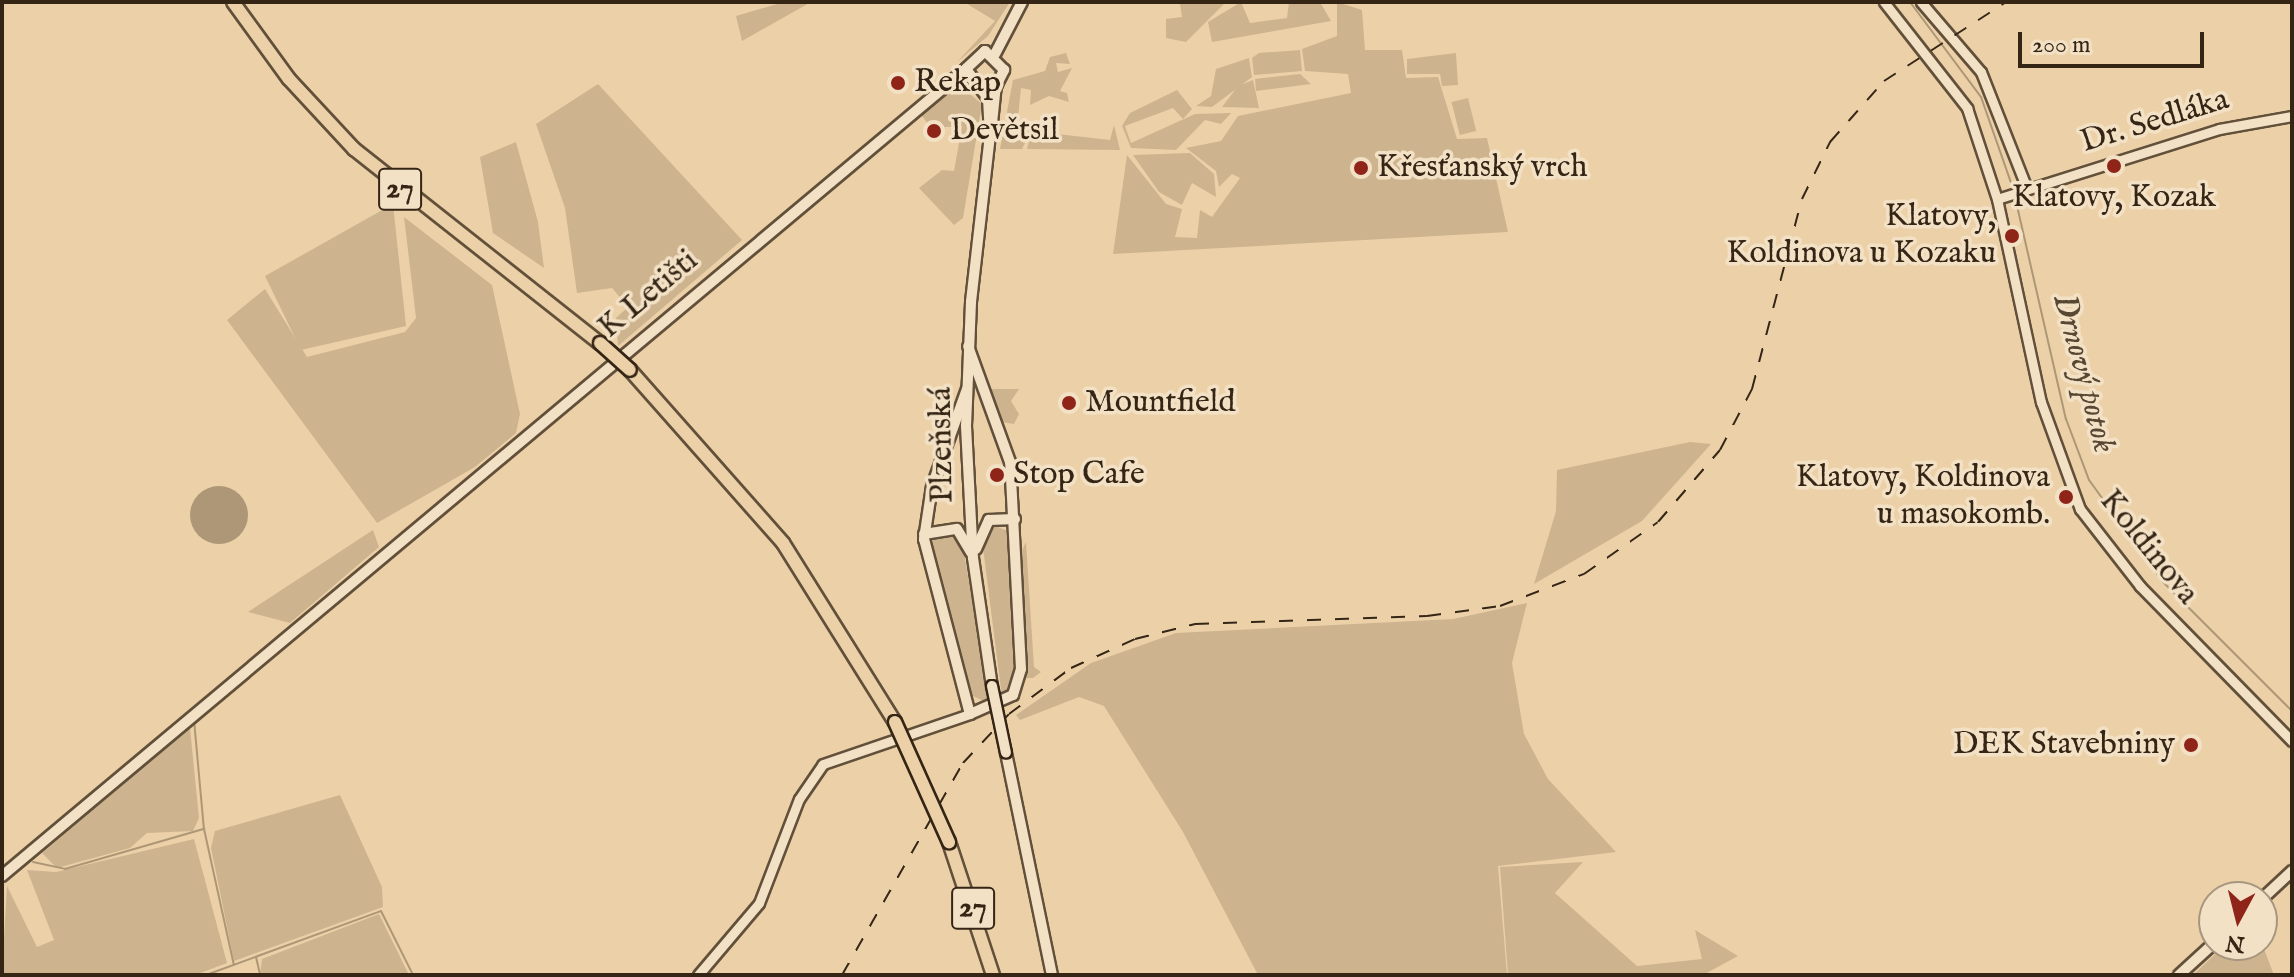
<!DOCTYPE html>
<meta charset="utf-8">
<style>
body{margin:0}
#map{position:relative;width:2294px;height:977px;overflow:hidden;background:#ecd1a8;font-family:"IM FELL English",serif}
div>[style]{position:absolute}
.green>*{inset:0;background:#cdb48f;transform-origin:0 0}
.water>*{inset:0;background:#ad9776}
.round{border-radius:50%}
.stream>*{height:2px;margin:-1px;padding:0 1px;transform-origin:1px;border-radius:1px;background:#ad9776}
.roads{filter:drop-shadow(2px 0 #62503a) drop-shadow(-2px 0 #62503a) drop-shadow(0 2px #62503a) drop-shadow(0 -2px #62503a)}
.tertiary>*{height:9px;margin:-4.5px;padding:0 4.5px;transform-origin:4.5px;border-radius:4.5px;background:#f3e1c6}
.secondary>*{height:10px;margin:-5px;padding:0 5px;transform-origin:5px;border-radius:5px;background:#f3e1c6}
.primary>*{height:12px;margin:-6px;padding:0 6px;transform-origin:6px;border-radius:6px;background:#ecd1a8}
.rail>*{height:2px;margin-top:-1px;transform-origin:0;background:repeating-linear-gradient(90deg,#342515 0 14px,transparent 0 28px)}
.bridges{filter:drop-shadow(2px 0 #342515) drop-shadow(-2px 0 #342515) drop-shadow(0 2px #342515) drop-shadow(0 -2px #342515)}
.secondary-bridge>*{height:10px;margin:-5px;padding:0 5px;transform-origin:5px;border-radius:5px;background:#f3e1c6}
.primary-bridge>*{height:12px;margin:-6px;padding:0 6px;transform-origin:6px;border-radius:6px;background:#ecd1a8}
.dots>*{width:22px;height:22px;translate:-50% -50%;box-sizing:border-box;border:4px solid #f3e1c6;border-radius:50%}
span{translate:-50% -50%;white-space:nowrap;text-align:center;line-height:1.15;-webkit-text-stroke:7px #f3e1c6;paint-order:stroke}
.shield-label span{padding:2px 6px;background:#f3e1c6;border:2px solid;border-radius:6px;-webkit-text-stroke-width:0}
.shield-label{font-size:30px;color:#342515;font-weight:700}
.poi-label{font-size:32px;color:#342515}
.left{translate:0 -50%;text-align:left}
.right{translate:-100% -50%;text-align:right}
.street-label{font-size:32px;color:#342515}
.water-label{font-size:34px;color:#584732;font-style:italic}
.frame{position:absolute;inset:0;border:4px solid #342515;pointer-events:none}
.north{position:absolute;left:2198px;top:881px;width:80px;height:80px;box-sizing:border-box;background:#f3e1c6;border:2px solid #a7967f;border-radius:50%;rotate:187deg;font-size:22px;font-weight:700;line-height:32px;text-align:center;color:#342515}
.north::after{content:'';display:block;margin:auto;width:28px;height:36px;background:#8f2418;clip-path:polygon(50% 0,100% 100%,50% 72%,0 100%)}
.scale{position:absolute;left:2018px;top:32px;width:186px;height:36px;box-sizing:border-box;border:4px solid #342515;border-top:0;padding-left:10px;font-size:24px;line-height:28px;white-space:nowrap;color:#342515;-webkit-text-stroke:6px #f3e1c6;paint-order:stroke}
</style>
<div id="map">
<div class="green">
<i style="clip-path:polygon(784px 2px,811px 2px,742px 41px,736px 16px)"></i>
<i style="clip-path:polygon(964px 2px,1010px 2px,988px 36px,957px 62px,995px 21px)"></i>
<i style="clip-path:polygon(1226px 2px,1186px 42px,1166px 38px,1166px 19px,1182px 17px,1180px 4px)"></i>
<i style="clip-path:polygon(1241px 2px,1250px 23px,1287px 18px,1289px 2px,1320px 2px,1331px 21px,1212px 42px,1208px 22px)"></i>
<i style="clip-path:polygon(1337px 2px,1362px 10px,1365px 50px,1402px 50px,1406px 78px,1438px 77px,1457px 139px,1487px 138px,1508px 232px,1113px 254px,1127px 155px,1166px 204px,1182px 209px,1175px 237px,1197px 238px,1200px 210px,1212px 217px,1240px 178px,1232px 174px,1219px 187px,1216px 171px,1186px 148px,1221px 141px,1238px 116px,1351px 93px,1348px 74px,1305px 71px,1302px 49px,1337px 36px)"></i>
<i style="clip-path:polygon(1300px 50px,1302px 71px,1254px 75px,1252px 58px,1259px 53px)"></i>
<i style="clip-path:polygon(1066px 53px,1070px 64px,1056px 63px,1058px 72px,1072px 68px,1060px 91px,1067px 93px,1069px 102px,1049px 96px,1030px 105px,1031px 90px,1021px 88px,1017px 128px,1030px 125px,1045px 135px,1028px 137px,1022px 149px,1000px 149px,1013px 80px,1045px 71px,1050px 57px)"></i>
<i style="clip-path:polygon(1456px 53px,1458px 85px,1442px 86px,1440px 74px,1407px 74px,1407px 59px)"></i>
<i style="clip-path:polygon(1249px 58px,1252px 77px,1212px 107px,1196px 106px,1211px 96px,1216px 69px)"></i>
<i style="clip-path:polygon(1300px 74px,1311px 84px,1256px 91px,1255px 79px)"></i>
<i style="clip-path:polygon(1253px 80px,1259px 108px,1222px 107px,1238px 86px)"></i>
<i style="clip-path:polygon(598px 84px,742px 240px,618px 346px,616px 318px,628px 307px,612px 288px,577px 293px,565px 208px,536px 124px)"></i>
<i style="clip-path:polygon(959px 85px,982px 104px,963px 218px,954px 225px,919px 188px,942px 170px,954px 171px,962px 126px,931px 128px,916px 108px)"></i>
<i style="clip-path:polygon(1177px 90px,1192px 109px,1183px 119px,1173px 108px,1125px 126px,1131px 143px,1195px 114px,1231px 113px,1221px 124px,1205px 120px,1176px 150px,1131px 148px,1122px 126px,1130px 113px)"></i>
<i style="left:1468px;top:98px;width:34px;height:17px;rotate:76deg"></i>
<i style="clip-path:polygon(1114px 125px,1120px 150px,1027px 149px,1029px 141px,1057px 134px,1110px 140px)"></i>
<i style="clip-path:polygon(516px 142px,538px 222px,544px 268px,493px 233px,480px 157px)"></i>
<i style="clip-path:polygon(1190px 153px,1214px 174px,1216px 197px,1192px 183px,1182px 205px,1159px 192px,1133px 155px)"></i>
<i style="clip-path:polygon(393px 204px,406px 326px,301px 350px,265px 276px)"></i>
<i style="clip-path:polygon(404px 217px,492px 285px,520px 414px,516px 433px,475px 467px,377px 523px,227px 320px,265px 289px,307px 357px,405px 332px,416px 318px)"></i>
<i style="clip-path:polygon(990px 389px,1019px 389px,1011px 401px,1019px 414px,1014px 424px,1002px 422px)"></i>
<i style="clip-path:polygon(1690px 442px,1711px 444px,1642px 521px,1534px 584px,1556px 511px,1557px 470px)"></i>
<i style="clip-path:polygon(993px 525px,1010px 532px,1018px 668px,1012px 689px,1002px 697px,982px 540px)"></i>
<i style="clip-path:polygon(373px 530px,379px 547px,290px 623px,248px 612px)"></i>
<i style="clip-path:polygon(944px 531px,961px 536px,990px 704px,971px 695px,933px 577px,929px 543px)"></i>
<i style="clip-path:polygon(1026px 542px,1034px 667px,1041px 672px,1033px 678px,1025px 678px,1019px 557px)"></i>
<i style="clip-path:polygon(1527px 603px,1512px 663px,1524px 734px,1548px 779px,1616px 852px,1498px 866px,1507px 975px,1258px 975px,1183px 832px,1104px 706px,1079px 697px,1020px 720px,1016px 715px,1091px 663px,1176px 633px,1453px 619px)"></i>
<i style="clip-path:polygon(190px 728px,199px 818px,193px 831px,147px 833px,130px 848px,57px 868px,42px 853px)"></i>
<i style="clip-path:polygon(340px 795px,382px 887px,383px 907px,234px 961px,211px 848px,215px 831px)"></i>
<i style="clip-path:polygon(194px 839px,227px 963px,195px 975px,2px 975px,7px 886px,37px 947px,54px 940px,27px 870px,56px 872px)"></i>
<i style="clip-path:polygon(1583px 862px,1555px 893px,1637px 966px,1702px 959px,1695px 930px,1738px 956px,1703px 975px,1508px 975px,1500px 867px)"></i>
<i style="clip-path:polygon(379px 914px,409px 975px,260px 975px,262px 959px)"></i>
<i style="clip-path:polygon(2262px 944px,2274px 975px,2193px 975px,2225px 945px)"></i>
</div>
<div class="water">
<i class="round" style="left:190px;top:486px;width:58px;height:58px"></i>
</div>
<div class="stream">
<i style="left:1910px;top:2px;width:119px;rotate:53.2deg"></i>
<i style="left:1981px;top:97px;width:100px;rotate:70.7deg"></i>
<i style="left:2015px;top:197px;width:228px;rotate:77.1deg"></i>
<i style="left:2066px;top:419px;width:65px;rotate:69.3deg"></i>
<i style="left:2089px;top:480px;width:125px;rotate:54.1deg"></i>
<i style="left:2162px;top:581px;width:184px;rotate:45deg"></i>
<i style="left:194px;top:720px;width:109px;rotate:84.8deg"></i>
<i style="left:204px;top:829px;width:139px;rotate:77.6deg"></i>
<i style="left:33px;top:862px;width:33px;rotate:12deg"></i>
<i style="left:65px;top:869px;width:145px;rotate:-16.1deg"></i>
<i style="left:256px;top:957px;width:18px;rotate:77deg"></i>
<i style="left:206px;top:975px;width:186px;rotate:-20.1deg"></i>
<i style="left:381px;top:911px;width:72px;rotate:63.4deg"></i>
</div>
<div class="roads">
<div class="tertiary">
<i style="left:1884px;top:2px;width:135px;rotate:51.9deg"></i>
<i style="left:1967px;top:108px;width:96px;rotate:71.8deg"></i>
<i style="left:1997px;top:199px;width:208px;rotate:77.8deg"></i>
<i style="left:2041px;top:402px;width:114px;rotate:70deg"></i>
<i style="left:2080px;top:509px;width:98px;rotate:52.1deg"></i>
<i style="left:2140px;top:586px;width:217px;rotate:45.6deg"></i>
<i style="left:1921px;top:2px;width:92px;rotate:49.4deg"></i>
<i style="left:1981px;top:72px;width:126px;rotate:68.5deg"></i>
<i style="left:1997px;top:199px;width:233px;rotate:-17.5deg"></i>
<i style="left:2219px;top:129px;width:74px;rotate:-10.1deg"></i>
<i style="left:698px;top:975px;width:94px;rotate:-49.7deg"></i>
<i style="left:759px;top:903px;width:111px;rotate:-69deg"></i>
<i style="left:799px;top:799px;width:42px;rotate:-55.6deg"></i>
<i style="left:823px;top:764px;width:155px;rotate:-18.8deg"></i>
</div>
<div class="secondary">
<i style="left:995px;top:54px;width:59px;rotate:-62.6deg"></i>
<i style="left:982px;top:89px;width:16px;rotate:-18deg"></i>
<i style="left:997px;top:84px;width:16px;rotate:-63deg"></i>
<i style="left:1004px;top:70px;width:27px;rotate:-135deg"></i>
<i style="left:985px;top:51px;width:26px;rotate:137deg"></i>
<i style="left:966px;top:69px;width:36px;rotate:53deg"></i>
<i style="left:988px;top:98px;width:37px;rotate:87deg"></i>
<i style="left:990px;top:135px;width:168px;rotate:96.5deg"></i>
<i style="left:971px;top:302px;width:124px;rotate:92.3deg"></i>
<i style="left:966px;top:426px;width:132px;rotate:87deg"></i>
<i style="left:973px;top:558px;width:129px;rotate:81.6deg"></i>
<i style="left:991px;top:133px;width:48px;rotate:-84.1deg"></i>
<i style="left:967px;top:389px;width:103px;rotate:109.8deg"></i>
<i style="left:932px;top:486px;width:54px;rotate:98.6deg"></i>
<i style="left:924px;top:539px;width:181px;rotate:75.3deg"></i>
<i style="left:970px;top:714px;width:47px;rotate:-23.8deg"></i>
<i style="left:1013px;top:695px;width:27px;rotate:-73deg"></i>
<i style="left:1021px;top:669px;width:207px;rotate:-93deg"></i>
<i style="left:1010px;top:462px;width:123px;rotate:-109.9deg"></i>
<i style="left:924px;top:534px;width:33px;rotate:-9deg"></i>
<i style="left:957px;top:529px;width:27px;rotate:59deg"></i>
<i style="left:976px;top:549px;width:32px;rotate:-66deg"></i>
<i style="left:989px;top:520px;width:26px;rotate:-2deg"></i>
<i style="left:1006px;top:753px;width:227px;rotate:78.3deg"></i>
<i style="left:2px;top:876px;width:1257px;rotate:-39.93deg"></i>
<i style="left:2262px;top:899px;width:41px;rotate:-43deg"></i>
<i style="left:2179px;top:975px;width:47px;rotate:-42.4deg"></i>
</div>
<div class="primary">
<i style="left:233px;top:2px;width:95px;rotate:54deg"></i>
<i style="left:289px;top:79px;width:96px;rotate:47.1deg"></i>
<i style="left:354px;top:149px;width:313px;rotate:38.3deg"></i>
<i style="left:630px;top:370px;width:231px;rotate:48.5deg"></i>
<i style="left:783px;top:543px;width:211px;rotate:58deg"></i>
<i style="left:949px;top:842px;width:140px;rotate:71.7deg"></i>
</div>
</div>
<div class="rail">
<i style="left:842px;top:975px;width:244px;rotate:-60.3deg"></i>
<i style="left:963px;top:763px;width:67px;rotate:-46.8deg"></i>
<i style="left:1009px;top:714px;width:77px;rotate:-36.6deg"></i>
<i style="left:1071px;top:668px;width:70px;rotate:-24.4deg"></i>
<i style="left:1135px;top:639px;width:62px;rotate:-14deg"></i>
<i style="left:1195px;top:624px;width:232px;rotate:-2deg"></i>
<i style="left:1427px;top:616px;width:74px;rotate:-7.8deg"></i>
<i style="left:1500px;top:606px;width:90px;rotate:-20.9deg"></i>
<i style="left:1584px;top:574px;width:90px;rotate:-35.1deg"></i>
<i style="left:1658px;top:522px;width:95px;rotate:-49.3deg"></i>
<i style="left:1720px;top:450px;width:69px;rotate:-62.3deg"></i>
<i style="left:1752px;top:389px;width:196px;rotate:-75.3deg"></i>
<i style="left:1802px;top:199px;width:64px;rotate:-63.8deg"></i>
<i style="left:1830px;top:142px;width:81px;rotate:-48.5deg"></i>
<i style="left:1884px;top:81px;width:145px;rotate:-32.9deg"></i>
</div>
<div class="bridges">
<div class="secondary-bridge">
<i style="left:992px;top:686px;width:68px;rotate:78.2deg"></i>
</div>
<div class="primary-bridge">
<i style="left:600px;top:343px;width:40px;rotate:42deg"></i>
<i style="left:895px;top:722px;width:132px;rotate:65.8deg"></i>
</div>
</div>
<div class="dots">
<i style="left:898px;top:83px;background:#8f2418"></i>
<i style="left:934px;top:131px;background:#8f2418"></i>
<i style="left:2114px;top:166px;background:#8f2418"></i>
<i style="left:1361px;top:168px;background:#8f2418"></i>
<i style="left:2012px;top:236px;background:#8f2418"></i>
<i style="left:1069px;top:403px;background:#8f2418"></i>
<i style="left:997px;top:475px;background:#8f2418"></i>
<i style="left:2066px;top:497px;background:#8f2418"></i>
<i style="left:2191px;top:745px;background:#8f2418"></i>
</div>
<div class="shield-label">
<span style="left:400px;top:189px">27</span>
<span style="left:973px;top:908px">27</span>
</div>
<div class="poi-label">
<span class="left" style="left:914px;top:83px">Rekap</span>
<span class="left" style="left:950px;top:131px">Devětsil</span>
<span class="left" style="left:1377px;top:168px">Křesťanský vrch</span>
<span style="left:2114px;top:198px">Klatovy, Kozak</span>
<span class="right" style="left:1996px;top:236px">Klatovy,<br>Koldinova u Kozaku</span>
<span class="left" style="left:1085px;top:403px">Mountfield</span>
<span class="left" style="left:1013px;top:475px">Stop Cafe</span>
<span class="right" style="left:2050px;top:497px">Klatovy, Koldinova<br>u masokomb.</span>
<span class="right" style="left:2175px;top:745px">DEK Stavebniny</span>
</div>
<div class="street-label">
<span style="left:2155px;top:122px;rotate:-17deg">Dr. Sedláka</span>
<span style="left:649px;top:295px;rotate:-40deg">K Letišti</span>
<span style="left:943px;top:445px;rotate:-91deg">Plzeňská</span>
<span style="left:2148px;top:548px;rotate:51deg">Koldinova</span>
</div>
<div class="water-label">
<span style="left:2084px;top:373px;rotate:75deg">Drnový potok</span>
</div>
<div class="frame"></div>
<div class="north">N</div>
<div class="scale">200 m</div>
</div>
